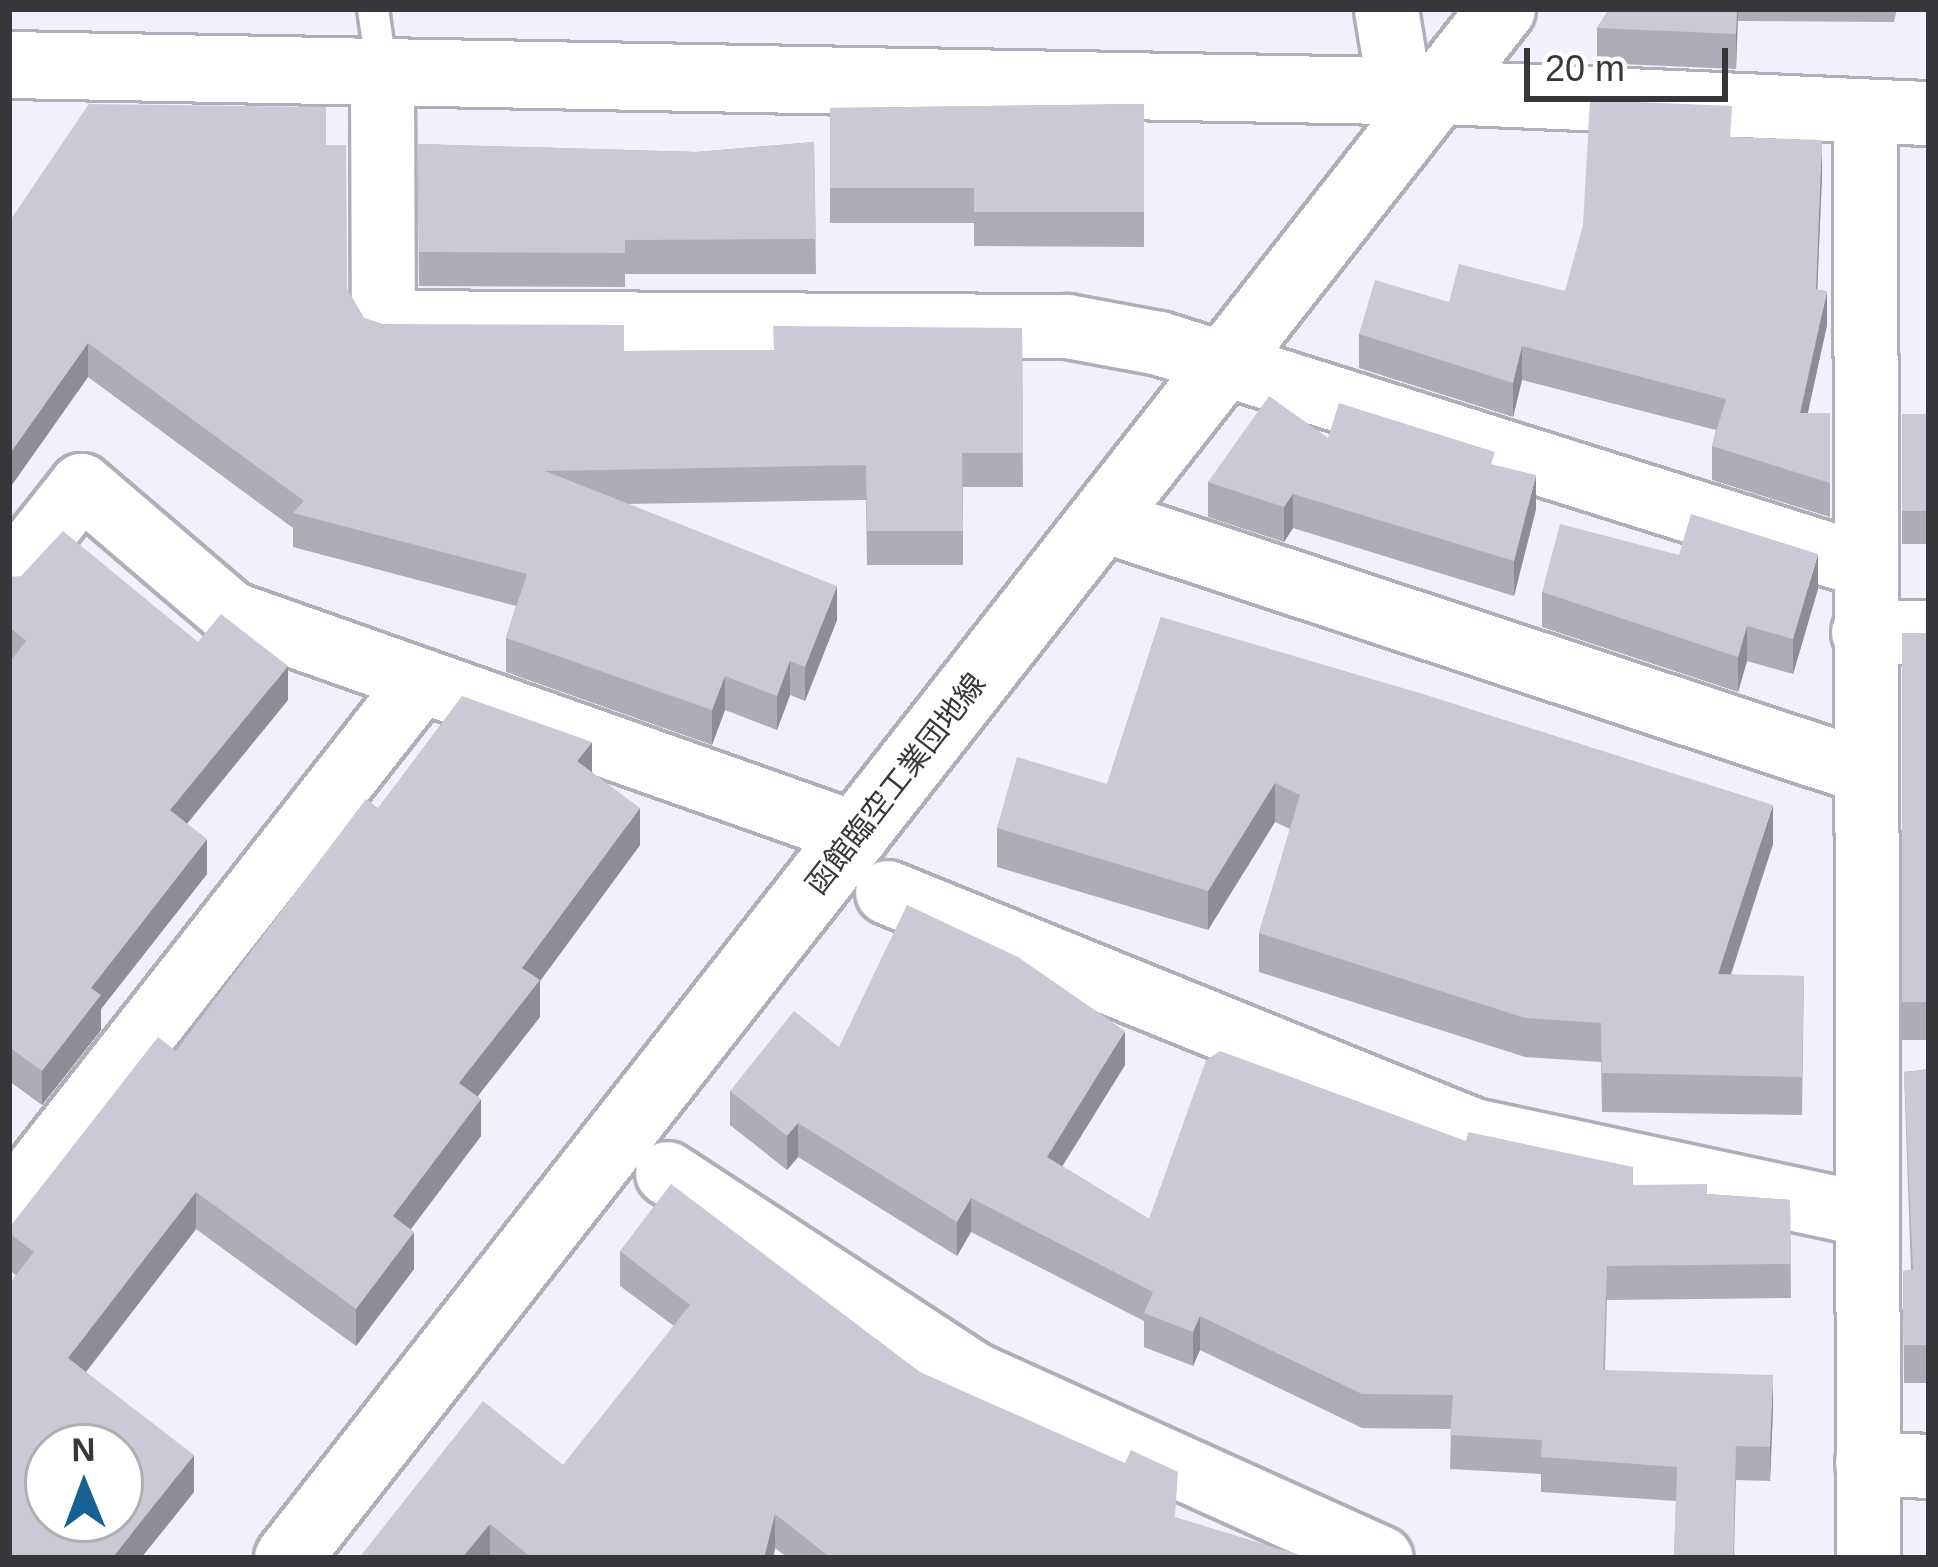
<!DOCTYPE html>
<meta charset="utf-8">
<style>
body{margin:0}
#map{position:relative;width:1938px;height:1567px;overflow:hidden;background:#f1f0fc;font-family:Helvetica,"Noto Sans JP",sans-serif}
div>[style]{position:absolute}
.roads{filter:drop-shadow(3px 0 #afaeb9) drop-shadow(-3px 0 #afaeb9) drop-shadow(0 3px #afaeb9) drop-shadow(0 -3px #afaeb9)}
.service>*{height:30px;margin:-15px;padding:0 15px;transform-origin:15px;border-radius:15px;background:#fff}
.minor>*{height:63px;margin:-31.5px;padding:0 31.5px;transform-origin:31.5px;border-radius:31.5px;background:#fff}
.tertiary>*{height:66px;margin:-33px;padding:0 33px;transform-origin:33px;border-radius:33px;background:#fff}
.secondary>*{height:66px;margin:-33px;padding:0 33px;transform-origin:33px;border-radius:33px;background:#fff}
.wall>*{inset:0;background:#aeadb7;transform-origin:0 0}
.shaded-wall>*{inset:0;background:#8d8d95}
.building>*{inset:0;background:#cac9d5;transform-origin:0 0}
span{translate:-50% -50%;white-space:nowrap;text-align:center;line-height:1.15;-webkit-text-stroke:10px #fff;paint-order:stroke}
.street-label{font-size:30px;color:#37363b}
.frame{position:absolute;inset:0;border:12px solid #37363b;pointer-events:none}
.north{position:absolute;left:24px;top:1423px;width:120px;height:120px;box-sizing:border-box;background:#fff;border:3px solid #afafb1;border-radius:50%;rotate:359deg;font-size:33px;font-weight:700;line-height:48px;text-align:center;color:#37363b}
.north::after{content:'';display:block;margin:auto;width:42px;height:54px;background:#176094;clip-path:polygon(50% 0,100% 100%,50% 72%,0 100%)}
.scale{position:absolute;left:1524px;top:48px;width:204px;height:54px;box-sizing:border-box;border:6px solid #37363b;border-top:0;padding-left:15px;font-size:36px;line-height:42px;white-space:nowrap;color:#37363b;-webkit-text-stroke:9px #fff;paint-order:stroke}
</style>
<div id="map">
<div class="roads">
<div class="service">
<i style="left:373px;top:9px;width:63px;rotate:81.7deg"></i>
</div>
<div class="minor">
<i style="left:1386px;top:9px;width:80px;rotate:80.7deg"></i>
<i style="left:382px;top:71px;width:251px;rotate:89.8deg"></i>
<i style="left:383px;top:322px;width:684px;rotate:0.34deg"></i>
<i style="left:1067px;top:326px;width:94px;rotate:10.5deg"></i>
<i style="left:1159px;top:343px;width:738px;rotate:17.5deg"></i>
<i style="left:1444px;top:92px;width:485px;rotate:2.5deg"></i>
<i style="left:1865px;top:112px;width:1446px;rotate:89.88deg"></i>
<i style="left:1104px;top:520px;width:799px;rotate:18.3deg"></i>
<i style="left:9px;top:576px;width:116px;rotate:-51.6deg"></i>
<i style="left:81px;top:485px;width:197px;rotate:40.5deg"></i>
<i style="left:231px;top:613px;width:664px;rotate:19.44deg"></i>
<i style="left:1863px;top:632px;width:66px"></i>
<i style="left:887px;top:892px;width:632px;rotate:22.1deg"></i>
<i style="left:1473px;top:1130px;width:402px;rotate:12.1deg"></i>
<i style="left:667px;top:1173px;width:369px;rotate:33.2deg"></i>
<i style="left:976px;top:1375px;width:444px;rotate:24.3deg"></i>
<i style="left:9px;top:1205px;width:667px;rotate:-51.88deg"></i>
<i style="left:1867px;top:1463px;width:62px;rotate:2.8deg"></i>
</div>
<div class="tertiary">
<i style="left:9px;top:65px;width:1435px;rotate:1.08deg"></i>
</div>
<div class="secondary">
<i style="left:288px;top:1558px;width:1968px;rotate:-51.91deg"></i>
</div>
</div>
<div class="wall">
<i style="clip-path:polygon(1609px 9px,1897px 9px,1894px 22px,1738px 21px,1736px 69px,1597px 63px,1597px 28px)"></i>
<i style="clip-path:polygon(1144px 104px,1144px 247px,974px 246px,974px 223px,830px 223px,830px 108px)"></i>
<i style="clip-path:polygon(1732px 137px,1822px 174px,1817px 289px,1827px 325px,1808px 413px,1830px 413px,1830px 517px,1712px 480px,1712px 446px,1716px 430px,1522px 380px,1513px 417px,1359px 368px,1359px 334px,1449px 302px,1565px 291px)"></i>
<i style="clip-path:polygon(814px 142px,816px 274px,625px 274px,625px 287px,419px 286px,418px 144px,696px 152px)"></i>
<i style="clip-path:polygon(326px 145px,347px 289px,364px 318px,382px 324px,624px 351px,773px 350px,1022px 328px,1023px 487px,963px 487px,963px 565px,867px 565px,866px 500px,628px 504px,837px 620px,805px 701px,790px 695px,777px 730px,725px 710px,712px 745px,506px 672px,506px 638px,516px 606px,293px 547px,293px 528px,88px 377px,9px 489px,9px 222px)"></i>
<i style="left:1902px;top:414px;width:27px;height:130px"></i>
<i style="clip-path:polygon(1328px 438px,1536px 509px,1514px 596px,1293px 528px,1284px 542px,1208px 517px,1208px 482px)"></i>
<i style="clip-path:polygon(9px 577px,198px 642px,288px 700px,187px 824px,207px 874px,101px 1009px,101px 1030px,42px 1105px,9px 1081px)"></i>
<i style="clip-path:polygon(1818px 589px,1793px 674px,1747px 661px,1738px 692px,1542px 627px,1542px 592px)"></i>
<i style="clip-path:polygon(1161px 617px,1773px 844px,1731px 975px,1804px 976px,1802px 1115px,1602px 1112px,1601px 1062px,1525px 1057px,1259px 972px,1259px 933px,1290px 829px,1275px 822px,1208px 930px,997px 867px,997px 828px,1107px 784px)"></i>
<i style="left:1929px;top:633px;width:407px;height:27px;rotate:90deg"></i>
<i style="clip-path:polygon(592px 772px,640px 845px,540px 981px,540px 1017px,477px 1097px,481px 1136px,410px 1229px,414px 1269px,356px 1346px,196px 1229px,86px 1372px,194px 1492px,141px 1558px,16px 1275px,9px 1270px,9px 1228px,176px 1051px,378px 808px)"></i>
<i style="clip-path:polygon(839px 1047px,1125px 1065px,1062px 1166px,1149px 1219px,1466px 1141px,1633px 1185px,1707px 1194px,1790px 1200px,1791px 1298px,1607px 1300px,1605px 1370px,1773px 1409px,1770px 1481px,1736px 1480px,1734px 1558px,1674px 1558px,1676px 1501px,1541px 1492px,1541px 1474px,1450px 1469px,1451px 1429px,1362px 1428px,1200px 1350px,1193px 1366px,1144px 1347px,1144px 1321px,971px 1232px,957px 1256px,798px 1157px,787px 1170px,730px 1125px,730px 1091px)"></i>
<i style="clip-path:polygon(1929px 1069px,1929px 1383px,1904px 1383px,1903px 1271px,1911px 1270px,1904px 1072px)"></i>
<i style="clip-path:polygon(620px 1251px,920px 1372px,1177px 1518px,1308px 1558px,788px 1558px,775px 1548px,773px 1558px,359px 1558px,563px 1465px,674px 1326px,620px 1286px)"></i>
</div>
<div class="shaded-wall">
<i style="clip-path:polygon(1737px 9px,1738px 9px,1736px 69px,1736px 34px)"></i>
<i style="clip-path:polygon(1822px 140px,1822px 174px,1816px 323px,1816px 289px)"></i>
<i style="clip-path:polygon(1827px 291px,1827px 325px,1800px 447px,1800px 413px)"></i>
<i style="clip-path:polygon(88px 343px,88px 377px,9px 489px,9px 455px)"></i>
<i style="clip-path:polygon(1522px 346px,1522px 380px,1513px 417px,1513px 383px)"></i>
<i style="clip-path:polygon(1536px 475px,1536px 509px,1514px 596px,1514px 561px)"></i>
<i style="clip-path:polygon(1293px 494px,1293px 528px,1284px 542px,1284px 507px)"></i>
<i style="clip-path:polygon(1818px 554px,1818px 589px,1793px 674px,1793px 639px)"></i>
<i style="clip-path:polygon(837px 586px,837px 620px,805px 701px,805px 667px)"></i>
<i style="clip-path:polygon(1747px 626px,1747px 661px,1738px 692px,1738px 657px)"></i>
<i style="clip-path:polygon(790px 661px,790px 695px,777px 730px,777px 696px)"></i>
<i style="clip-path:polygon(288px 666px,288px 700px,170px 844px,170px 810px)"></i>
<i style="clip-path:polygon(725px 676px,725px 710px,712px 745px,712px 710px)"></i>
<i style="clip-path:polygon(592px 742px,592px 778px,577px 761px)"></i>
<i style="clip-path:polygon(1275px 783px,1275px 822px,1208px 930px,1208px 891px)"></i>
<i style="clip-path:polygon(1773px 805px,1773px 844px,1718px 1013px,1718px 974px)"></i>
<i style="clip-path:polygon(640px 808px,640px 845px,540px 981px,540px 1017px,459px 1120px,459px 1083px,522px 968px)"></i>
<i style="clip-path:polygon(207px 839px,207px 874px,101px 1009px,101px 1030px,42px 1105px,42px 1071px,91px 988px)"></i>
<i style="clip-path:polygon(1125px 1031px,1125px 1065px,1047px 1191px,1047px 1157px)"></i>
<i style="clip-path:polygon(481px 1099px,481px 1136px,393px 1253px,393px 1216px)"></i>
<i style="clip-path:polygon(798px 1123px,798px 1157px,787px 1170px,787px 1136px)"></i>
<i style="clip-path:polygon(196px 1192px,196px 1229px,68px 1395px,68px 1358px)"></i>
<i style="clip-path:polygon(971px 1198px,971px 1232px,957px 1256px,957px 1222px)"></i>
<i style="clip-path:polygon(414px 1232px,414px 1269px,356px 1346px,356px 1309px)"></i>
<i style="clip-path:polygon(1200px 1316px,1200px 1350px,1193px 1366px,1193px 1332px)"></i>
<i style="clip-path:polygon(1773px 1375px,1773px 1409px,1770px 1481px,1770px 1447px)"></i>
<i style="clip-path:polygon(194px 1455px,194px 1492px,141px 1558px,112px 1558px)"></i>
<i style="clip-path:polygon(775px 1514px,775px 1548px,773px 1558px,764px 1558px)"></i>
<i style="clip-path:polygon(490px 1524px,490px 1558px,462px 1558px)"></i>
</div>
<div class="building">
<i style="clip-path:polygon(1609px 9px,1737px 9px,1736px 34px,1597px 28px)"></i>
<i style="clip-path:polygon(1590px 100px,1732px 106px,1730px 137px,1822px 140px,1816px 289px,1827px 291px,1800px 413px,1830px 413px,1830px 483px,1712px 446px,1726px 399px,1522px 346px,1513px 383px,1359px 334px,1375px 280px,1449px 302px,1459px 264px,1565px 291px,1583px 225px)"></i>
<i style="clip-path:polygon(89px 104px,326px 107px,326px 145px,346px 145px,347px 289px,364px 318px,382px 324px,624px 325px,624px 351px,774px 350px,773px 326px,1022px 328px,1023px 453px,962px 453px,963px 531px,867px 531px,866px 465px,545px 471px,837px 586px,805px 667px,790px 661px,777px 696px,725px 676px,712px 710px,506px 638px,527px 574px,293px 513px,304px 501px,88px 343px,9px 455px,9px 222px)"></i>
<i style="clip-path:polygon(1144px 104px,1144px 212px,974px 212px,974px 188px,830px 188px,830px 108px)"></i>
<i style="clip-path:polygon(814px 142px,816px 239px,625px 240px,625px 253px,419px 252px,418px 144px,696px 152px)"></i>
<i style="clip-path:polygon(1269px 396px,1328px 438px,1339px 403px,1495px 452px,1491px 464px,1536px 475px,1514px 561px,1293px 494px,1284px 507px,1208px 482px)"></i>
<i style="left:1902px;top:414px;width:27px;height:97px"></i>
<i style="clip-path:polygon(1691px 514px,1818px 554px,1793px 639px,1747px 626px,1738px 657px,1542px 592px,1560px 524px,1679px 555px)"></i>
<i style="clip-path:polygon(63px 531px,198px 642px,221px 614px,288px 666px,170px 810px,207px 839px,91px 988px,101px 995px,42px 1071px,9px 1047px,9px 663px,26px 641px,9px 627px,9px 577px,21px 576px)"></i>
<i style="clip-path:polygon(1161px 617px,1423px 694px,1773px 805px,1718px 974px,1804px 976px,1802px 1077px,1602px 1073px,1601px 1023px,1525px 1018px,1259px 933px,1300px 795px,1275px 783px,1208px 891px,997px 828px,1017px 757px,1107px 784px)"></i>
<i style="left:1929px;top:633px;width:369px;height:27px;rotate:90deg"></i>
<i style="clip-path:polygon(evenodd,462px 696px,592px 742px,577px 761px,640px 808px,522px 968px,540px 980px,459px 1083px,481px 1099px,393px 1216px,414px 1232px,356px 1309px,196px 1192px,68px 1358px,194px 1455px,112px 1558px,9px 1558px,9px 1284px,34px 1252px,9px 1233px,9px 1228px,158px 1037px,176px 1051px,366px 799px,378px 808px,462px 696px,48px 1447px,120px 1447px,120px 1519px,48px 1519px,48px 1447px)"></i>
<i style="clip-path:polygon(907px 905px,1018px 957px,1125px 1031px,1047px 1157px,1149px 1219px,1206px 1060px,1220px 1051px,1466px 1141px,1468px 1132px,1633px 1167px,1633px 1185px,1707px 1184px,1707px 1194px,1790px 1200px,1791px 1264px,1607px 1266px,1603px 1370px,1773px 1375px,1770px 1447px,1736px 1446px,1733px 1558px,1674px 1558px,1677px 1467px,1541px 1457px,1542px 1440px,1450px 1435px,1453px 1395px,1362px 1394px,1200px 1316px,1193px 1332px,1144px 1313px,1153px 1292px,971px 1198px,957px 1222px,798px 1123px,787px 1136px,730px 1091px,794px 1011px,839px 1047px)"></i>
<i style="clip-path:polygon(1929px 1069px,1929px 1345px,1904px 1345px,1903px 1271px,1913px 1270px,1904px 1072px)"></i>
<i style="clip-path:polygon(671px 1184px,920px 1372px,1125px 1463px,1131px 1450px,1178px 1472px,1175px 1517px,1308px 1558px,831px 1558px,775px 1514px,764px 1558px,532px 1558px,490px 1524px,462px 1558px,359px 1558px,483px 1401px,563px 1465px,690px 1305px,620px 1251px)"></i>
</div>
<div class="street-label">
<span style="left:896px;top:784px;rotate:-52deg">函館臨空工業団地線</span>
</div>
<div class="frame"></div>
<div class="north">N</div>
<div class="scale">20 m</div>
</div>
